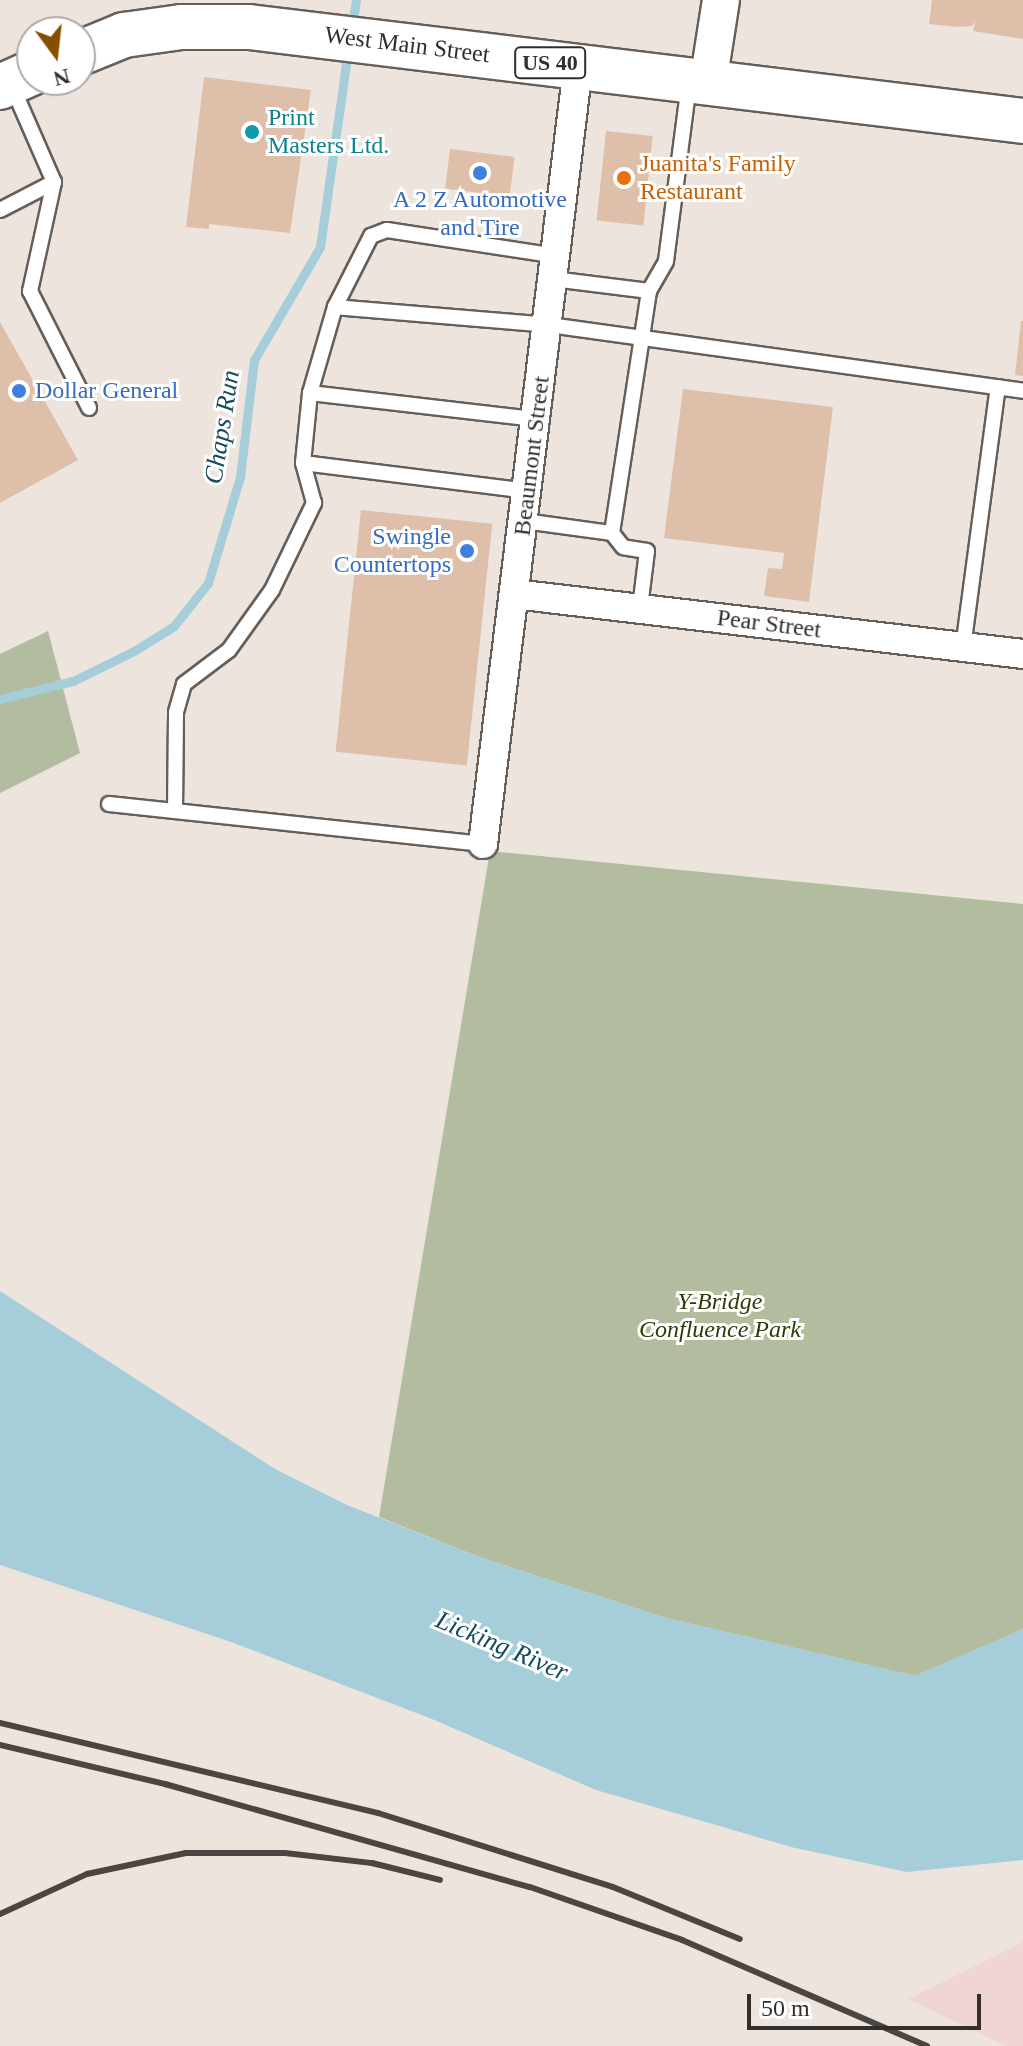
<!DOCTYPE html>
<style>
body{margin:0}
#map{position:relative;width:1023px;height:2046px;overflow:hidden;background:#ede4de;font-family:"Times New Roman",serif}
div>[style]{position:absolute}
.industrial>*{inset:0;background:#f0d5d4}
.green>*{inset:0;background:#b1bd9e}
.water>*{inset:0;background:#a5cdda}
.stream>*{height:9px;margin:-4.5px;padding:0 4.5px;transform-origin:4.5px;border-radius:4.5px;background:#a5cdda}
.building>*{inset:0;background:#dec0aa;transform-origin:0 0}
.roads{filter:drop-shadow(2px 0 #665e59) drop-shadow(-2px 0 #665e59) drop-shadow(0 2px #665e59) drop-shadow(0 -2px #665e59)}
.service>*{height:14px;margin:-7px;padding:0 7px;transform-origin:7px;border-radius:7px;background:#fff}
.minor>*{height:28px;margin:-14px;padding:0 14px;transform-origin:14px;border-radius:14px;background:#fff}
.tertiary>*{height:36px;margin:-18px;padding:0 18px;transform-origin:18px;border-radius:18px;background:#fff}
.primary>*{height:44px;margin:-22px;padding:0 22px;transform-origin:22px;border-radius:22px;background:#fff}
.rail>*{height:6px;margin:-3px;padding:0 3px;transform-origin:3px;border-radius:3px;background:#4b4644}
.dots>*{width:22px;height:22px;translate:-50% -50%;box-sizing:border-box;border:4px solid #fff;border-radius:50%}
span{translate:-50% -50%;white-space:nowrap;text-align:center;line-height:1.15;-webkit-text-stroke:6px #fff;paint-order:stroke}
.shield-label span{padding:2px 6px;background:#fff;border:2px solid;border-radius:6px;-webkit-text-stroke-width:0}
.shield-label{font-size:22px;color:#322e2c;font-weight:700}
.street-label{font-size:24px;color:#322e2c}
.culture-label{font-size:24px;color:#0d838f}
.left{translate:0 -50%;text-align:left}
.food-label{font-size:24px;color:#c56008}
.shop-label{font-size:24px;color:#366cbe}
.right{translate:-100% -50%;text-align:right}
.park-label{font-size:24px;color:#2d3c07;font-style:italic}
.water-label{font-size:26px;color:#154b5b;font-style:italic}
.north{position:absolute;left:16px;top:16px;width:80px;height:80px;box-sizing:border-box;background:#fff;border:2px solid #adabab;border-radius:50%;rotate:165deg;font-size:22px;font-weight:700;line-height:32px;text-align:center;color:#322e2c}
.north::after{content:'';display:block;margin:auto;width:28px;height:36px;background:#854e00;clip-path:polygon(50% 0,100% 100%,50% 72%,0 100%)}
.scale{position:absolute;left:747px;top:1994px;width:234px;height:36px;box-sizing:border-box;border:4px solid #322e2c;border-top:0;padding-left:10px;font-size:24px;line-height:28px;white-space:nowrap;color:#322e2c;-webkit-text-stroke:6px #fff;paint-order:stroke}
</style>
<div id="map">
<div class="industrial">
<i style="clip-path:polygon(1023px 1942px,1023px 2046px,1006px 2046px,908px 1999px)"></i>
</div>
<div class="green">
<i style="clip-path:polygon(48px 631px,80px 753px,0 793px,0 654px)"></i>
<i style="clip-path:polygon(490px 851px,1023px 904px,1023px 1629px,915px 1676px,666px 1618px,479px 1557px,379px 1517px)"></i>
</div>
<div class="water">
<i style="clip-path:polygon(0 1291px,275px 1469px,347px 1505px,479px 1557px,666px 1618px,915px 1676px,1023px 1629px,1023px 1860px,907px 1872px,791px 1847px,596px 1790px,432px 1719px,231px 1642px,0 1565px)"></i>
</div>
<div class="stream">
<i style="left:352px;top:28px;width:28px;rotate:-82deg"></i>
<i style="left:0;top:699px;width:75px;rotate:-13.9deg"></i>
<i style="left:73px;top:681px;width:68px;rotate:-26.2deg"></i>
<i style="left:134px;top:651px;width:47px;rotate:-32deg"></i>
<i style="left:174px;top:626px;width:55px;rotate:-51.7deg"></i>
<i style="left:208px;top:583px;width:111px;rotate:-73.2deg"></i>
<i style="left:240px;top:477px;width:118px;rotate:-83.2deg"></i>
<i style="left:254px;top:360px;width:131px;rotate:-59.7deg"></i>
<i style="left:320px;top:247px;width:198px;rotate:-81.9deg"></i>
</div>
<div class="building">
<i style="clip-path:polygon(932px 0,1023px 0,1023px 39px,973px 31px,975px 21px,972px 26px,958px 27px,929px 24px)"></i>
<i style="clip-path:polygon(204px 77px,311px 90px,290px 233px,209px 224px,209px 229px,186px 227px)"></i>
<i style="left:606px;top:131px;width:47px;height:90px;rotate:6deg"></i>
<i style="left:450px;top:149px;width:65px;height:40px;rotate:7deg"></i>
<i style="clip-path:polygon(1021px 321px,1023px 321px,1023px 376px,1015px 375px)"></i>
<i style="clip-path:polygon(0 322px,78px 460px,0 503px)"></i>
<i style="clip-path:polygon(683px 389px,833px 407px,809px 602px,764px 596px,768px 568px,782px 569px,784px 553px,664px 538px)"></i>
<i style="left:361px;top:510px;width:132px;height:243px;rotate:6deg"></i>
</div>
<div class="roads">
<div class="service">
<i style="left:12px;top:86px;width:105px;rotate:66.4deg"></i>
<i style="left:54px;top:182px;width:112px;rotate:102.4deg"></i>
<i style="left:30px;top:291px;width:131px;rotate:63.2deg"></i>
<i style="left:0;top:210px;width:61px;rotate:-27.4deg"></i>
<i style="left:553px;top:279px;width:97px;rotate:7.1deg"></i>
<i style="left:649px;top:291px;width:34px;rotate:-60deg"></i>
<i style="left:666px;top:261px;width:178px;rotate:-82.6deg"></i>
<i style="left:335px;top:307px;width:215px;rotate:4.8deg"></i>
<i style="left:549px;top:325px;width:479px;rotate:7.9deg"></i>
<i style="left:310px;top:393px;width:227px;rotate:6.6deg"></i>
<i style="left:303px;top:463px;width:227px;rotate:7.1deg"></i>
<i style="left:524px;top:521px;width:89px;rotate:7.8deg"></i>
<i style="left:640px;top:608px;width:57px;rotate:-83deg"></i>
<i style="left:647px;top:551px;width:24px;rotate:-171deg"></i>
<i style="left:623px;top:547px;width:18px;rotate:-128deg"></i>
<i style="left:612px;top:533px;width:245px;rotate:-81.3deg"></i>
<i style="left:963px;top:648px;width:263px;rotate:-82.4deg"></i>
<i style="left:109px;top:804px;width:376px;rotate:6.1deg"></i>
<i style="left:175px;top:811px;width:99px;rotate:-89.4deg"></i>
<i style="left:176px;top:712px;width:29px;rotate:-74deg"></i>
<i style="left:184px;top:684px;width:56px;rotate:-37.1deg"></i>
<i style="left:229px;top:650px;width:74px;rotate:-54.4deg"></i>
<i style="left:272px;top:590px;width:97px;rotate:-64.2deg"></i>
<i style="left:314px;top:503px;width:41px;rotate:-105.4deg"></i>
<i style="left:303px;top:463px;width:70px;rotate:-84.3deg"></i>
<i style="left:310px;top:393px;width:90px;rotate:-73.8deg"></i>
<i style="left:335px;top:307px;width:80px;rotate:-63.1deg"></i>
<i style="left:371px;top:236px;width:17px;rotate:-21deg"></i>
<i style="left:387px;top:230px;width:171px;rotate:8.7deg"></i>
</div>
<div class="minor">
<i style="left:514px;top:594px;width:513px;rotate:6.72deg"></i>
<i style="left:483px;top:844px;width:783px;rotate:-83.03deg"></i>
</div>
<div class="tertiary">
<i style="left:708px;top:83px;width:84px;rotate:-81.1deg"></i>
</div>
<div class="primary">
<i style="left:80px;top:53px;width:48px;rotate:-22.2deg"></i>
<i style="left:124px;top:35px;width:58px;rotate:-8deg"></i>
<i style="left:181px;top:27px;width:68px"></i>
<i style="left:249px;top:27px;width:780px;rotate:6.92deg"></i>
<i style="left:0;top:87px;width:35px;rotate:-24deg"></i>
</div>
</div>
<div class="rail">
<i style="left:0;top:1723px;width:389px;rotate:13.4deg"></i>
<i style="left:378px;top:1813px;width:246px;rotate:17.5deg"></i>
<i style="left:613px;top:1887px;width:137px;rotate:22.3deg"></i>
<i style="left:0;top:1745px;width:170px;rotate:13.3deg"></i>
<i style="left:165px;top:1784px;width:379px;rotate:15.8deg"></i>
<i style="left:530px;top:1887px;width:161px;rotate:19.2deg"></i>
<i style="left:682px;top:1940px;width:267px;rotate:23.4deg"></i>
<i style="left:0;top:1914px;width:96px;rotate:-24.7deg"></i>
<i style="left:87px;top:1874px;width:101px;rotate:-12deg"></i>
<i style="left:186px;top:1853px;width:99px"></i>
<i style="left:285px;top:1853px;width:88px;rotate:6.6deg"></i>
<i style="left:372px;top:1863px;width:70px;rotate:14deg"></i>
</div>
<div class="dots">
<i style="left:252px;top:132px;background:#0f9aa8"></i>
<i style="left:480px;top:173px;background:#3f7fe0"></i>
<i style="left:624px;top:178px;background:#e8710a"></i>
<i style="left:19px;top:391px;background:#3f7fe0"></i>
<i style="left:467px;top:551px;background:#3f7fe0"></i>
</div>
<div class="shield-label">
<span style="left:550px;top:63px">US 40</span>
</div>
<div class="street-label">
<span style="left:407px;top:45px;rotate:7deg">West Main Street</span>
<span style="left:532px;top:456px;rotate:-83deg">Beaumont Street</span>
<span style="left:769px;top:624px;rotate:7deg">Pear Street</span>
</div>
<div class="culture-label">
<span class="left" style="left:268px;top:132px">Print<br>Masters Ltd.</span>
</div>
<div class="food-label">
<span class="left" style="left:640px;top:178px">Juanita's Family<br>Restaurant</span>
</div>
<div class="shop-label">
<span style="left:480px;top:214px">A 2 Z Automotive<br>and Tire</span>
<span class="left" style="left:35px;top:391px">Dollar General</span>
<span class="right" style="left:451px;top:551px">Swingle<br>Countertops</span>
</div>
<div class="park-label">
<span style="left:720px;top:1316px">Y-Bridge<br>Confluence Park</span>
</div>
<div class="water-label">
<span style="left:222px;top:427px;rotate:-81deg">Chaps Run</span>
<span style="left:502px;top:1646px;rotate:23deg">Licking River</span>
</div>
<div class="north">N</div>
<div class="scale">50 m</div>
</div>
